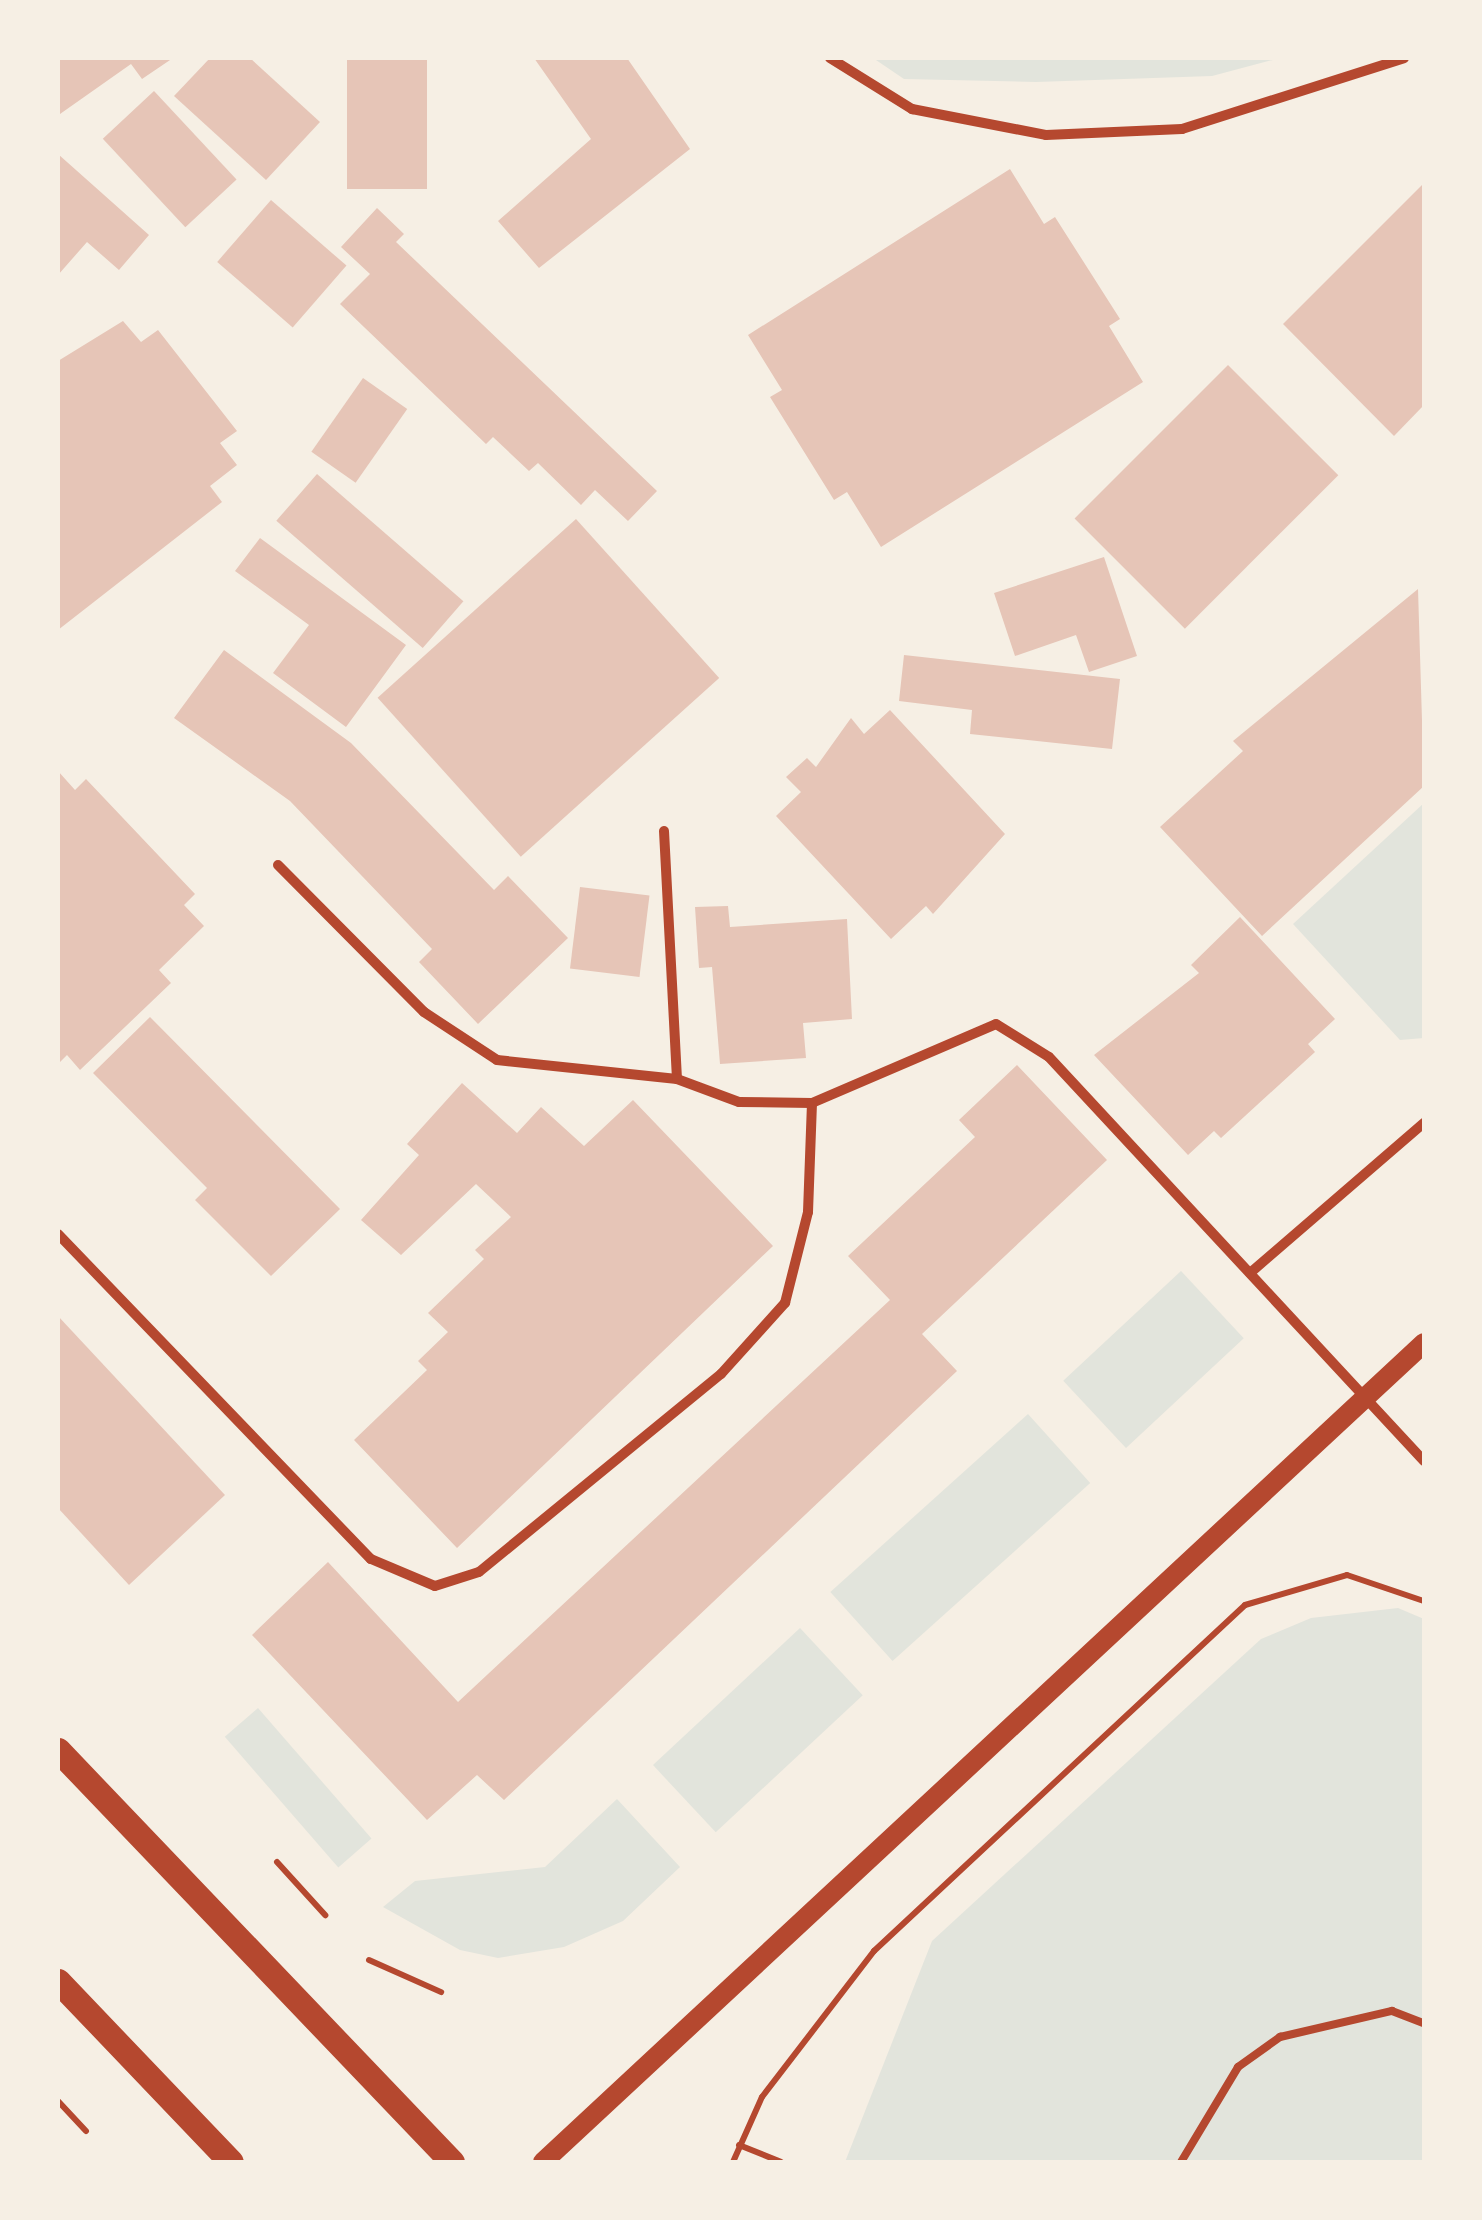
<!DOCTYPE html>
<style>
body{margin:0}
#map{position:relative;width:1482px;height:2220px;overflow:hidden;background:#f6efe4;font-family:"IBM Plex Sans",sans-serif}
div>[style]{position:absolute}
.green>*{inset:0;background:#e2e4dc;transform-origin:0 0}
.building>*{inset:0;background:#e6c5b7;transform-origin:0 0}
.path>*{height:6px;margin:-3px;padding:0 3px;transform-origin:3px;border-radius:3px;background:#b5482f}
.service>*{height:8px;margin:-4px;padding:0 4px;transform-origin:4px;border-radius:4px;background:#b5482f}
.minor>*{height:10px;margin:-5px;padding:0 5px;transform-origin:5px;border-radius:5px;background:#b5482f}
.secondary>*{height:20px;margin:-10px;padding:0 10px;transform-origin:10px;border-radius:10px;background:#b5482f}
.primary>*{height:25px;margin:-12.5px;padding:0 12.5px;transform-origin:12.5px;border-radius:12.5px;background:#b5482f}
span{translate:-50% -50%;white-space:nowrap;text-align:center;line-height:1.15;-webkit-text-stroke:10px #f6efe4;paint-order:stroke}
.frame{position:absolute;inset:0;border:60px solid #f6efe4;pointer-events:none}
</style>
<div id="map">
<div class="green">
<i style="clip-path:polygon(873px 58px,1280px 58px,1212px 76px,1036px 82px,904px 79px)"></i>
<i style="clip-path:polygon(1424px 803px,1424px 1038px,1400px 1040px,1293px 924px)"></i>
<i style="left:1181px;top:1271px;width:92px;height:161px;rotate:47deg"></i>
<i style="left:1028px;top:1414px;width:93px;height:266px;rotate:48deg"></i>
<i style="clip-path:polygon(1398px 1608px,1424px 1619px,1424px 2162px,845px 2162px,932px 1941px,1261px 1639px,1311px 1618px)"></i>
<i style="left:800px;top:1628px;width:92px;height:201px;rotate:47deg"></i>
<i style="left:258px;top:1708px;width:173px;height:44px;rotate:49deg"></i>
<i style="clip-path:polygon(617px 1799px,680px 1867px,623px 1921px,564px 1947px,498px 1958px,460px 1950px,383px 1907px,415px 1881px,545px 1867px)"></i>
</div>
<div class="building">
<i style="clip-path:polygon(58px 58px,173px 58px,142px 79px,131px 64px,60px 114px)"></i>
<i style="clip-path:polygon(210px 58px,250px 58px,320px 122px,266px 180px,174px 96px)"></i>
<i style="left:347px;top:58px;width:80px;height:131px"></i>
<i style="clip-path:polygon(534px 58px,627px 58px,690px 149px,539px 268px,498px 221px,591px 139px)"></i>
<i style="left:154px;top:91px;width:121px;height:70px;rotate:47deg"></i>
<i style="clip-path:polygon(58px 154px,149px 235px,119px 270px,87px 242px,58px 275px)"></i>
<i style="clip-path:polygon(1010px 169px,1044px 224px,1055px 217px,1120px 319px,1109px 326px,1143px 382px,881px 547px,847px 492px,834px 500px,770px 397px,782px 390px,748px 335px)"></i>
<i style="clip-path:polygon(1424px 183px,1424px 405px,1394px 436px,1283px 324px)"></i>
<i style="left:271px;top:200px;width:100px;height:82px;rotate:41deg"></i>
<i style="clip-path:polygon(377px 208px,404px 234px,396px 242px,657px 491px,628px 521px,595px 490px,581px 505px,538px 463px,529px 471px,493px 437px,486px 444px,340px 304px,370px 274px,341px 247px)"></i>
<i style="clip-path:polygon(123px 321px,141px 342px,158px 330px,237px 431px,220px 443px,237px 465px,210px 486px,222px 502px,58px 630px,58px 361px)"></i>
<i style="left:1228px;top:365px;width:156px;height:217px;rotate:45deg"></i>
<i style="left:363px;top:378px;width:54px;height:90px;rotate:35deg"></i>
<i style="left:317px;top:474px;width:194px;height:62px;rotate:41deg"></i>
<i style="left:576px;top:519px;width:214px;height:267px;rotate:48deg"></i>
<i style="clip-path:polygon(260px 538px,406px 645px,346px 727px,273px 673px,309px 625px,235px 571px)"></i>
<i style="clip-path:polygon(1104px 557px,1137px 656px,1089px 672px,1076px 635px,1015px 656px,994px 593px)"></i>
<i style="clip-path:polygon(1418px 589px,1424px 786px,1262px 936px,1160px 827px,1243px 751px,1233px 741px)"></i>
<i style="clip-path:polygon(224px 650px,351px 743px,494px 890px,508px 876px,568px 938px,478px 1024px,419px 962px,432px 949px,290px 801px,174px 718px)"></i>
<i style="clip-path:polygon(904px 655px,1120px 679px,1112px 749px,970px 734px,972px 710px,899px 701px)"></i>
<i style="clip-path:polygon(890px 710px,1005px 834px,933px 914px,926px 906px,891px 939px,776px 816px,801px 792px,786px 777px,807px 758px,816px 767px,851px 718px,864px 734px)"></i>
<i style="clip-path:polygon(58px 771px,75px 790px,86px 779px,195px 894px,184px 905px,204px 926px,159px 970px,171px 983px,80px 1070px,67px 1055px,58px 1064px)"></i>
<i style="left:580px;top:887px;width:70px;height:82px;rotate:7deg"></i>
<i style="clip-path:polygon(728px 906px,730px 927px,847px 919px,852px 1019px,803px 1023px,806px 1058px,720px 1064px,712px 967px,699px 968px,695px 907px)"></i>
<i style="clip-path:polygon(1240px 917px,1335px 1019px,1308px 1044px,1315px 1052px,1221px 1138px,1214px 1131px,1188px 1155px,1094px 1055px,1199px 973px,1191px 965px)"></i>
<i style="clip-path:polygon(150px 1017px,340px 1209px,271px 1276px,195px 1200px,207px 1188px,93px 1073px)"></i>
<i style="clip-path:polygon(1017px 1065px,1107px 1160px,922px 1334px,957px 1371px,504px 1800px,477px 1775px,427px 1820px,252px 1635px,328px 1562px,458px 1702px,890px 1300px,848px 1256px,975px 1137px,959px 1120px)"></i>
<i style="clip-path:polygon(462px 1083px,517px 1133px,541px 1107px,584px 1146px,633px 1100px,773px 1246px,457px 1548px,354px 1440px,427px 1370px,418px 1361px,448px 1332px,428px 1313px,484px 1259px,475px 1250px,511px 1217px,476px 1184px,401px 1255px,361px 1220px,419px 1155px,407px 1144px)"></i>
<i style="clip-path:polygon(58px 1316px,225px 1495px,129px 1585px,58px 1508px)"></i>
</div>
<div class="path">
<i style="left:277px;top:1862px;width:72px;rotate:47.8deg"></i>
<i style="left:369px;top:1960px;width:79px;rotate:24deg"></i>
<i style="left:58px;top:2101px;width:41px;rotate:47deg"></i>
<i style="left:739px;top:2145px;width:45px;rotate:22deg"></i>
<i style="left:733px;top:2162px;width:71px;rotate:-66deg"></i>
<i style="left:762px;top:2097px;width:184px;rotate:-52.5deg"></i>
<i style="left:874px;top:1951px;width:507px;rotate:-43deg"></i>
<i style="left:1245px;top:1605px;width:106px;rotate:-16.4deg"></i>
<i style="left:1347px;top:1575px;width:81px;rotate:18.7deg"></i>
</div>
<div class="service">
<i style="left:1181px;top:2162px;width:111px;rotate:-59deg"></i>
<i style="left:1238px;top:2067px;width:52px;rotate:-35.5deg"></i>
<i style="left:1280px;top:2037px;width:115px;rotate:-13.1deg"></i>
<i style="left:1392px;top:2011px;width:34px;rotate:21deg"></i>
</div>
<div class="minor">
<i style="left:830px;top:58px;width:97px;rotate:31.9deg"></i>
<i style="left:912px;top:109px;width:136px;rotate:11deg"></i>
<i style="left:1046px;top:135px;width:136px;rotate:-2.5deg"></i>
<i style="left:1182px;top:129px;width:233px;rotate:-17.7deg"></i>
<i style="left:664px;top:831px;width:248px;rotate:87deg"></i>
<i style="left:278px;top:865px;width:207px;rotate:45.2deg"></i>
<i style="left:424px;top:1012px;width:87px;rotate:33.3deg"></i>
<i style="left:497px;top:1060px;width:181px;rotate:6deg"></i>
<i style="left:677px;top:1079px;width:66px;rotate:20.4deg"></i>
<i style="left:739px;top:1102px;width:73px;rotate:0.8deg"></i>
<i style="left:812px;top:1103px;width:200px;rotate:-23.2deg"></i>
<i style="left:996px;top:1024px;width:62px;rotate:31.9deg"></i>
<i style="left:1049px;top:1057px;width:551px;rotate:47.13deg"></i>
<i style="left:58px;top:1234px;width:451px;rotate:46.1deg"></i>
<i style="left:371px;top:1559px;width:69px;rotate:22.9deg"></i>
<i style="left:435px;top:1586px;width:46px;rotate:-17.7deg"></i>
<i style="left:479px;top:1572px;width:313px;rotate:-39.3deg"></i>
<i style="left:721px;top:1374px;width:96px;rotate:-48deg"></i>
<i style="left:785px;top:1303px;width:94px;rotate:-75.8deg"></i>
<i style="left:808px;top:1212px;width:109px;rotate:-87.9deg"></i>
<i style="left:1250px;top:1273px;width:230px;rotate:-40.8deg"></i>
</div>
<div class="secondary">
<i style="left:543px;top:2162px;width:1203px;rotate:-42.91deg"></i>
</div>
<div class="primary">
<i style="left:58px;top:1750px;width:570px;rotate:46.28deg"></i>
<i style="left:58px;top:1981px;width:250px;rotate:46.3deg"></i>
</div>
<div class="frame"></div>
</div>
